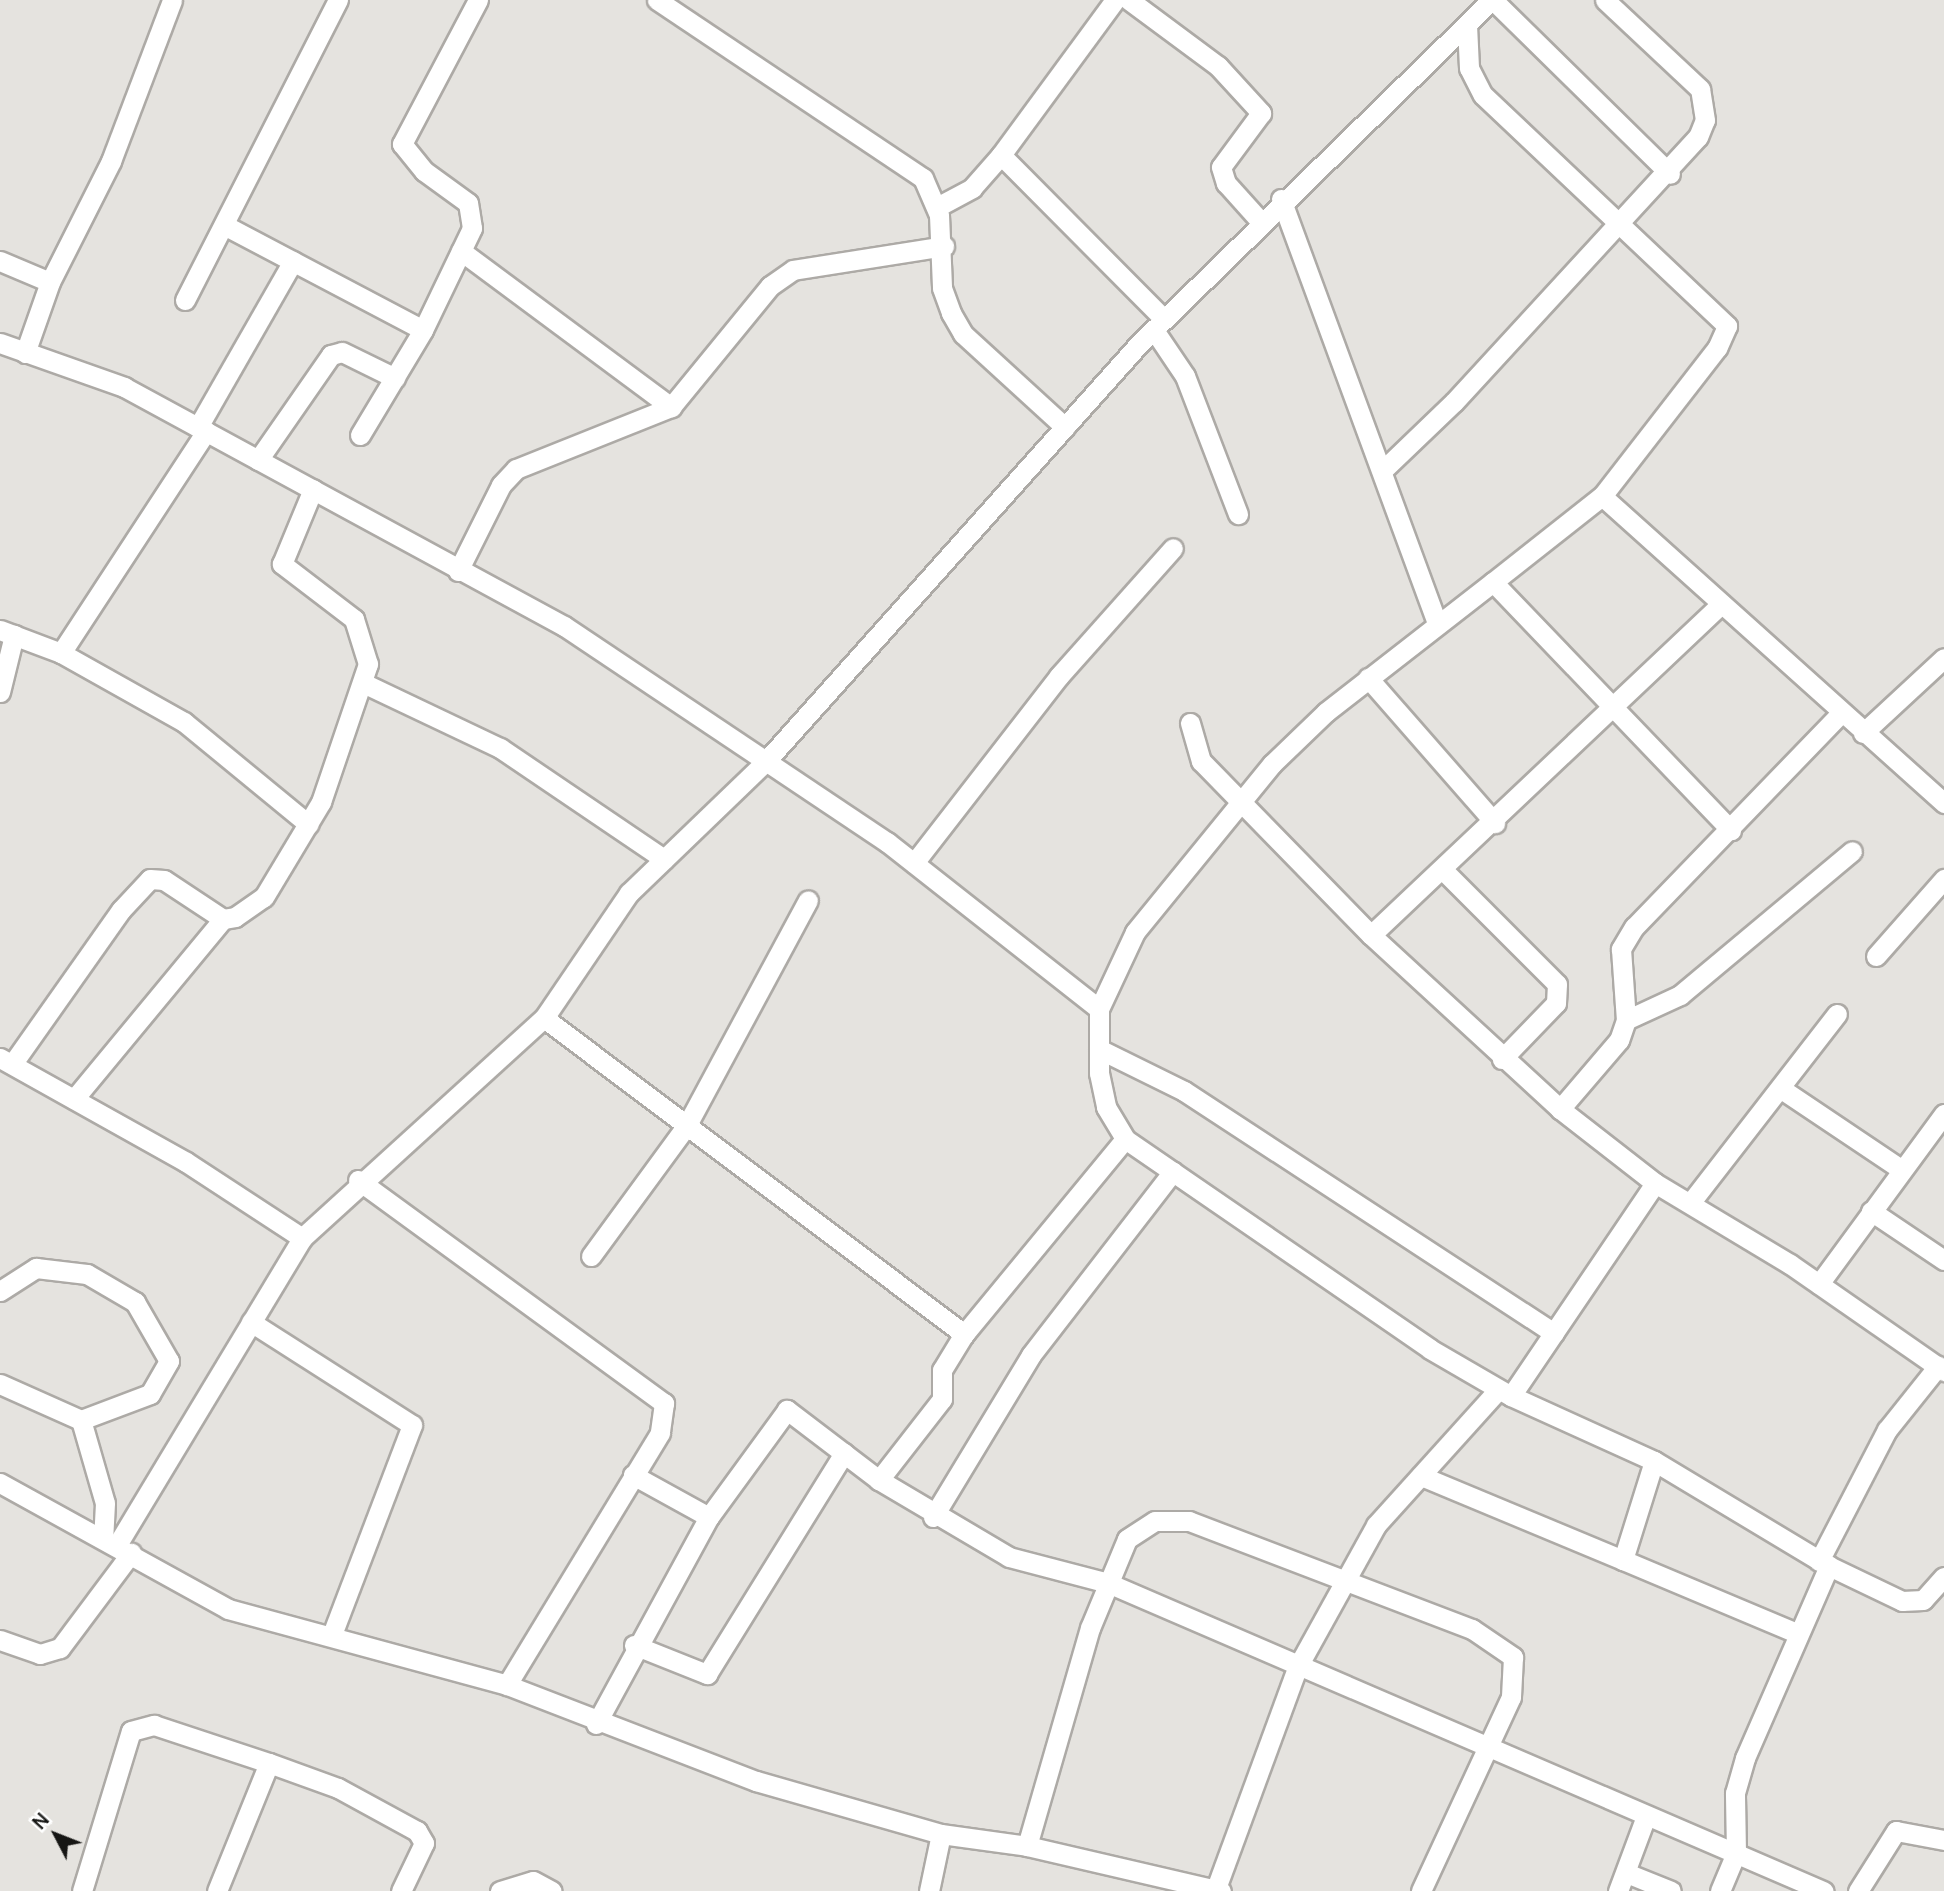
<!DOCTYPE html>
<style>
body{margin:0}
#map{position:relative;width:1944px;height:1891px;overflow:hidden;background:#e5e3df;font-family:Manrope,sans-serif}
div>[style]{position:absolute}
.roads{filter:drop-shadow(2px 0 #adaaa6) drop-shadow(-2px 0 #adaaa6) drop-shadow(0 2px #adaaa6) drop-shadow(0 -2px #adaaa6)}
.minor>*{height:19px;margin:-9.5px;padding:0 9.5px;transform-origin:9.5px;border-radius:9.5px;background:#fff}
span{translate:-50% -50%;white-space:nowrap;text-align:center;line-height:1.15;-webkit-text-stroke:5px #fff;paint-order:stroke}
.north{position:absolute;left:21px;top:1800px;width:70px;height:70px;-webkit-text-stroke:5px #fff;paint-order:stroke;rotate:312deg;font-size:19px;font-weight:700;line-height:28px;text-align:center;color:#161614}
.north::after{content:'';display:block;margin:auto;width:24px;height:32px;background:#161614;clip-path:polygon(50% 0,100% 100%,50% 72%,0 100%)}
</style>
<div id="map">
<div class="roads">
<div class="minor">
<i style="left:657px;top:0;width:320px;rotate:33.8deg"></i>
<i style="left:923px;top:178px;width:40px;rotate:66.6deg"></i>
<i style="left:939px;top:215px;width:73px;rotate:87.6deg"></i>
<i style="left:942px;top:288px;width:27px;rotate:70deg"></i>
<i style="left:951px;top:313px;width:24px;rotate:60deg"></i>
<i style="left:963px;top:334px;width:138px;rotate:42.4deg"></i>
<i style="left:1129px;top:0;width:111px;rotate:36.6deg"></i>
<i style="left:1218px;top:66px;width:64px;rotate:47.5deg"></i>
<i style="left:1261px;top:113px;width:67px;rotate:126.5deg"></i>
<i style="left:1221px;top:167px;width:17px;rotate:73deg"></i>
<i style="left:1226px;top:183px;width:52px;rotate:48.1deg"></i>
<i style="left:1493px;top:0;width:248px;rotate:44.5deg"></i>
<i style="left:1467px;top:25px;width:43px;rotate:87.3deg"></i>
<i style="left:1469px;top:68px;width:30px;rotate:63deg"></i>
<i style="left:1483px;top:95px;width:336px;rotate:43.4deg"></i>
<i style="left:1727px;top:326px;width:24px;rotate:114deg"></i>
<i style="left:1717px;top:348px;width:187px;rotate:127.8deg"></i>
<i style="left:1602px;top:496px;width:460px;rotate:41.9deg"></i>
<i style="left:1001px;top:155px;width:231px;rotate:45.2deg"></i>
<i style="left:1281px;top:199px;width:452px;rotate:69.8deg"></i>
<i style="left:937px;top:207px;width:40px;rotate:-28deg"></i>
<i style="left:972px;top:188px;width:44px;rotate:-48.7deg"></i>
<i style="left:1001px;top:155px;width:192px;rotate:-53.7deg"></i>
<i style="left:224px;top:225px;width:225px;rotate:27.8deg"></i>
<i style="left:461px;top:251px;width:262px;rotate:36.6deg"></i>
<i style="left:0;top:261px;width:54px;rotate:22.8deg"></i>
<i style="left:185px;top:300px;width:337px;rotate:-63deg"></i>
<i style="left:1154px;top:330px;width:55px;rotate:56deg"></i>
<i style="left:1185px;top:376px;width:148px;rotate:69deg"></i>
<i style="left:0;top:343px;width:132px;rotate:19.5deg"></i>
<i style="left:124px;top:387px;width:501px;rotate:28.51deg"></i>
<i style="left:564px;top:626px;width:389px;rotate:33.8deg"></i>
<i style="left:887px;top:842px;width:270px;rotate:38.2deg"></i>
<i style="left:1099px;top:1009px;width:64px;rotate:90deg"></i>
<i style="left:1099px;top:1073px;width:35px;rotate:78deg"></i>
<i style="left:1106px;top:1107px;width:37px;rotate:59deg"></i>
<i style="left:1125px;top:1139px;width:253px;rotate:129.5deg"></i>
<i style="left:964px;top:1334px;width:42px;rotate:121.4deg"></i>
<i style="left:942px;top:1370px;width:29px;rotate:90deg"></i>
<i style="left:942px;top:1399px;width:103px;rotate:127.9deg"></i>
<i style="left:879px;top:1480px;width:116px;rotate:-142.7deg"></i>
<i style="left:787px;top:1410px;width:132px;rotate:126.1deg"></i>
<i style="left:709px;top:1517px;width:87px;rotate:-151.1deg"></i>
<i style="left:25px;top:353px;width:75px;rotate:-70.6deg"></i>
<i style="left:50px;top:282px;width:136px;rotate:-63.2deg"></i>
<i style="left:111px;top:161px;width:172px;rotate:-69.2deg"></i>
<i style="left:198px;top:427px;width:191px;rotate:-60.2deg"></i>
<i style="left:360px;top:435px;width:122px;rotate:-59deg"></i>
<i style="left:423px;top:330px;width:113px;rotate:-64.3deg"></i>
<i style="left:472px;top:228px;width:25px;rotate:-99deg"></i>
<i style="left:468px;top:203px;width:54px;rotate:-144deg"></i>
<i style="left:424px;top:171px;width:35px;rotate:-129deg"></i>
<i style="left:402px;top:144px;width:163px;rotate:-62.2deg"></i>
<i style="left:258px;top:460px;width:128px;rotate:-55.2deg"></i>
<i style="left:331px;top:355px;width:11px;rotate:-15deg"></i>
<i style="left:342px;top:352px;width:59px;rotate:26.1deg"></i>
<i style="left:1383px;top:470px;width:98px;rotate:-43.8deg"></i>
<i style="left:1454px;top:402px;width:360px;rotate:-47.4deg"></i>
<i style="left:1698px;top:137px;width:18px;rotate:-68deg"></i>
<i style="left:1705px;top:120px;width:31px;rotate:-99deg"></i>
<i style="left:1700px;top:89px;width:130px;rotate:-136.9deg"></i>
<i style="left:458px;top:571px;width:96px;rotate:-63.4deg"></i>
<i style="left:501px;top:485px;width:22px;rotate:-47deg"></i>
<i style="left:516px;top:469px;width:167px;rotate:-21.8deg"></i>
<i style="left:671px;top:407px;width:156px;rotate:-50.7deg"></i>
<i style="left:770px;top:286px;width:28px;rotate:-35deg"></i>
<i style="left:793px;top:270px;width:153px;rotate:-9deg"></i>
<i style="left:1493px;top:582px;width:139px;rotate:-38.3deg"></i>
<i style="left:0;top:630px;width:65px;rotate:20.7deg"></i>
<i style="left:61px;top:653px;width:141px;rotate:29.3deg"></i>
<i style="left:184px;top:722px;width:161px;rotate:39.4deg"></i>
<i style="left:61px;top:653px;width:265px;rotate:-56.8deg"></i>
<i style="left:1368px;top:678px;width:193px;rotate:48.8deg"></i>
<i style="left:363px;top:683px;width:152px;rotate:25.4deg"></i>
<i style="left:500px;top:748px;width:198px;rotate:34.1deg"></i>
<i style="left:0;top:692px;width:59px;rotate:-76.2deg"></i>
<i style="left:1840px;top:714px;width:296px;rotate:134deg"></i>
<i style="left:1634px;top:927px;width:26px;rotate:121deg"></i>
<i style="left:1621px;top:949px;width:71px;rotate:86deg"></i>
<i style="left:1626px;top:1020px;width:21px;rotate:109deg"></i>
<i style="left:1619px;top:1040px;width:91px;rotate:130.5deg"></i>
<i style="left:1560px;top:1109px;width:120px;rotate:37.9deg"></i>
<i style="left:1655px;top:1183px;width:157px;rotate:31deg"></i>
<i style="left:1790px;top:1264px;width:188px;rotate:34.8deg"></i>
<i style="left:1190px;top:723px;width:40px;rotate:74deg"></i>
<i style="left:1201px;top:761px;width:243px;rotate:45.7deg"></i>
<i style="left:1371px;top:935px;width:257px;rotate:42.6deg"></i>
<i style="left:1863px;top:733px;width:110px;rotate:-42.8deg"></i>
<i style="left:914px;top:863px;width:237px;rotate:-52.2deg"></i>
<i style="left:1059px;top:676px;width:171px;rotate:-48.3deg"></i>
<i style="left:1443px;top:870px;width:161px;rotate:45deg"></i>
<i style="left:1557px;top:984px;width:19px;rotate:93deg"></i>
<i style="left:1556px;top:1003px;width:78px;rotate:134deg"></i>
<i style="left:1371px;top:935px;width:482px;rotate:-43.4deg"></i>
<i style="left:1876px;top:956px;width:103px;rotate:-48.6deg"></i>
<i style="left:1099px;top:1009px;width:85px;rotate:-64.9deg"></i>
<i style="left:1135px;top:932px;width:217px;rotate:-50.8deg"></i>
<i style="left:1272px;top:764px;width:75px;rotate:-43.9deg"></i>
<i style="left:1326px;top:712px;width:212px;rotate:-37.9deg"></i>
<i style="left:1493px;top:582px;width:344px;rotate:46.2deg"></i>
<i style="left:544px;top:1018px;width:151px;rotate:-55.8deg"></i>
<i style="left:629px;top:893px;width:192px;rotate:-43.9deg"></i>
<i style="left:767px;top:760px;width:557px;rotate:-48.2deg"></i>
<i style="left:1138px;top:345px;width:494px;rotate:-44.3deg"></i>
<i style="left:1626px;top:1020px;width:60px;rotate:-24.8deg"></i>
<i style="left:1680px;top:995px;width:224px;rotate:-39.9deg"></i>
<i style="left:1099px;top:1049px;width:95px;rotate:26.3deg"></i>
<i style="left:1184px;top:1091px;width:442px;rotate:33.2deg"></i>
<i style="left:0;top:1058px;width:213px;rotate:29.2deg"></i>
<i style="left:186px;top:1162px;width:139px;rotate:33.2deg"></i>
<i style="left:13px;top:1063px;width:187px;rotate:-54.8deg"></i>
<i style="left:121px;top:910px;width:42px;rotate:-46.9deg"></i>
<i style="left:150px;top:879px;width:14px;rotate:4deg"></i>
<i style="left:164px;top:880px;width:71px;rotate:33.5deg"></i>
<i style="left:223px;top:919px;width:12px;rotate:-9deg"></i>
<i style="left:235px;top:917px;width:35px;rotate:-35deg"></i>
<i style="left:264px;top:897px;width:111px;rotate:-59deg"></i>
<i style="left:321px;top:802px;width:146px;rotate:-71.2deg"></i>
<i style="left:368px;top:664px;width:47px;rotate:-107.3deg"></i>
<i style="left:354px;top:619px;width:91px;rotate:-142.6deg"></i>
<i style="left:282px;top:564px;width:81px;rotate:-67.5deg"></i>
<i style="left:1780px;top:1088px;width:147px;rotate:33.9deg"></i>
<i style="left:74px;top:1099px;width:234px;rotate:-50.4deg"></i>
<i style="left:1125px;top:1139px;width:370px;rotate:34.5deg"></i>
<i style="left:1430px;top:1349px;width:94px;rotate:30.1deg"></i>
<i style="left:1511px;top:1396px;width:157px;rotate:24.4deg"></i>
<i style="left:1654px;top:1461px;width:204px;rotate:31deg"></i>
<i style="left:358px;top:1180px;width:379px;rotate:36.1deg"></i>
<i style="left:664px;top:1403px;width:30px;rotate:98deg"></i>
<i style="left:660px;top:1433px;width:295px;rotate:121.3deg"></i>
<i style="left:1691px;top:1202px;width:238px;rotate:-52.2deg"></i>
<i style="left:1871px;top:1211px;width:88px;rotate:33.9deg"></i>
<i style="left:591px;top:1256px;width:162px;rotate:-53.8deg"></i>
<i style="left:687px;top:1125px;width:255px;rotate:-61.7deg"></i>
<i style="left:1819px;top:1284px;width:211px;rotate:-53.7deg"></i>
<i style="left:0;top:1291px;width:43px;rotate:-32.6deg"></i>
<i style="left:36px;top:1268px;width:51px;rotate:6.7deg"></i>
<i style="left:87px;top:1274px;width:56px;rotate:30.3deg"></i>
<i style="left:135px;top:1302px;width:68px;rotate:60deg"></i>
<i style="left:169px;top:1361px;width:38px;rotate:120deg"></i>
<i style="left:150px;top:1394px;width:74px;rotate:159.4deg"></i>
<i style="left:81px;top:1420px;width:86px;rotate:73.9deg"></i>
<i style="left:105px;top:1503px;width:33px;rotate:93deg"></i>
<i style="left:251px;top:1322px;width:191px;rotate:32.6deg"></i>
<i style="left:412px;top:1425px;width:225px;rotate:110.9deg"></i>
<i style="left:0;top:1384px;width:89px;rotate:24deg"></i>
<i style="left:1511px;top:1396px;width:257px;rotate:-55.9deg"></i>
<i style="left:1654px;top:1461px;width:104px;rotate:107.4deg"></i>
<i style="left:1623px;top:1560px;width:189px;rotate:22.8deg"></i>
<i style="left:1421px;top:1476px;width:219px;rotate:22.6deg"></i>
<i style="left:879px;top:1480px;width:151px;rotate:30.6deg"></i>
<i style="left:1009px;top:1557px;width:102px;rotate:14.7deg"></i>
<i style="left:1108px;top:1583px;width:779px;rotate:23.3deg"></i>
<i style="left:0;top:1483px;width:260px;rotate:28.9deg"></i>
<i style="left:228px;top:1609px;width:289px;rotate:15.2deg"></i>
<i style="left:507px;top:1685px;width:267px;rotate:21.1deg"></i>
<i style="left:756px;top:1781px;width:192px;rotate:16deg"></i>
<i style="left:941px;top:1834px;width:87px;rotate:7.9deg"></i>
<i style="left:1027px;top:1846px;width:199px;rotate:13.1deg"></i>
<i style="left:933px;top:1517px;width:189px;rotate:-58.8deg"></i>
<i style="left:1031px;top:1355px;width:232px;rotate:-52.3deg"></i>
<i style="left:117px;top:1545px;width:358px;rotate:-58.9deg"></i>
<i style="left:302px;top:1238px;width:327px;rotate:-42.3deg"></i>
<i style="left:544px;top:1018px;width:526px;rotate:36.96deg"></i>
<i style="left:1819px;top:1561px;width:148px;rotate:-62.6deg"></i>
<i style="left:1887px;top:1430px;width:82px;rotate:-51.4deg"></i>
<i style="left:0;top:1640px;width:42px;rotate:19.3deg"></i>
<i style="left:40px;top:1654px;width:21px;rotate:-17deg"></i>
<i style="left:60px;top:1648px;width:119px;rotate:-53.2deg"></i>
<i style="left:634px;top:1645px;width:79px;rotate:21.7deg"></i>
<i style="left:707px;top:1674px;width:260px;rotate:-58.2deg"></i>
<i style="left:596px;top:1724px;width:236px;rotate:-61.4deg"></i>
<i style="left:1027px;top:1846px;width:227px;rotate:-73.9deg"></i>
<i style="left:1090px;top:1628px;width:96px;rotate:-67.4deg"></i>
<i style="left:1127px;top:1539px;width:33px;rotate:-33deg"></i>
<i style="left:1155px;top:1521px;width:34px"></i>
<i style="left:1189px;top:1521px;width:303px;rotate:20.9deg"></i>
<i style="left:1472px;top:1629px;width:50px;rotate:34.3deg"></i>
<i style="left:1513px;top:1657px;width:40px;rotate:92.9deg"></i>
<i style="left:1511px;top:1697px;width:214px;rotate:114.9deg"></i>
<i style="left:1629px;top:1874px;width:45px;rotate:22deg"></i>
<i style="left:82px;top:1891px;width:167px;rotate:-73deg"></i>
<i style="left:131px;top:1731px;width:24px;rotate:-15deg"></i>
<i style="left:154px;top:1725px;width:121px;rotate:18.3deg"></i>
<i style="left:217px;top:1891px;width:138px;rotate:-67.9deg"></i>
<i style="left:269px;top:1763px;width:73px;rotate:19.9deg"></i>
<i style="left:338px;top:1788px;width:90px;rotate:28.6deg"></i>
<i style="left:417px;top:1831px;width:14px;rotate:60deg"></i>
<i style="left:424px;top:1843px;width:53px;rotate:115.6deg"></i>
<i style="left:500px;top:1891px;width:34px;rotate:-17deg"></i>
<i style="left:533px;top:1881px;width:21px;rotate:28deg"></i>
<i style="left:929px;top:1891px;width:58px;rotate:-78.1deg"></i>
<i style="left:1215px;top:1891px;width:240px;rotate:-69.8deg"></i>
<i style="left:1298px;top:1666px;width:161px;rotate:-61deg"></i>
<i style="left:1376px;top:1525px;width:182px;rotate:-47.9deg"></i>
<i style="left:1618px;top:1891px;width:80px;rotate:-69.5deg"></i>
<i style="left:1720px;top:1891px;width:41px;rotate:-67.2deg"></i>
<i style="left:1736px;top:1853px;width:60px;rotate:-91deg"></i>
<i style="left:1735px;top:1793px;width:36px;rotate:-74deg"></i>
<i style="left:1745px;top:1758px;width:210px;rotate:-66.4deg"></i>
<i style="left:1829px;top:1566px;width:81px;rotate:25.6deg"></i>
<i style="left:1902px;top:1601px;width:21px;rotate:-3deg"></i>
<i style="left:1923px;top:1600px;width:31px;rotate:-48deg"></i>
<i style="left:1858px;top:1891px;width:71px;rotate:-57.7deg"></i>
<i style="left:1896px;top:1831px;width:49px;rotate:10.6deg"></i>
</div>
</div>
<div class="north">N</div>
</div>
